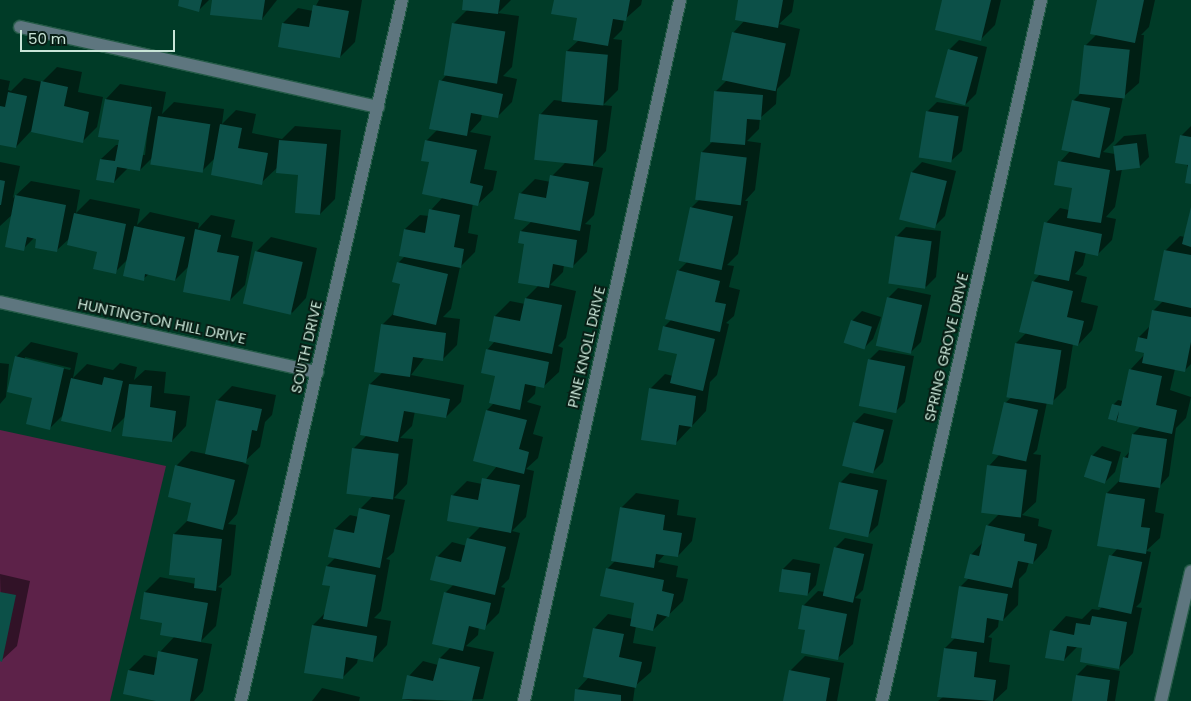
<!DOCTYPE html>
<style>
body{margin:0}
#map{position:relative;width:1191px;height:701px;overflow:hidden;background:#003b27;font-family:Poppins,sans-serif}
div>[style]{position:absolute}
.green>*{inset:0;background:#5d2249}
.shadow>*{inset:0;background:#0007}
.building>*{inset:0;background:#0c5048;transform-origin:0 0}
.roads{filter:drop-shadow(1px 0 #245a47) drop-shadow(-1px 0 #245a47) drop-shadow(0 1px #245a47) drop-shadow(0 -1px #245a47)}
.minor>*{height:12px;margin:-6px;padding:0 6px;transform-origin:6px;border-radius:6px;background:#5e767f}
span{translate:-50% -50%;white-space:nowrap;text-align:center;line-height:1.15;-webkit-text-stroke:4px #071d14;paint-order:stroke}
.street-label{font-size:15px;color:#c9e5d7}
.scale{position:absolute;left:20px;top:30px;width:155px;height:22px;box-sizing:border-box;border:2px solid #c9e5d7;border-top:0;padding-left:6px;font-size:15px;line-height:18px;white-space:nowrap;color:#c9e5d7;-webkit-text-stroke:4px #071d14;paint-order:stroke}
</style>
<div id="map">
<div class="green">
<i style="clip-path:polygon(0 430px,166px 466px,110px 701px,0 701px)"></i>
</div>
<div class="shadow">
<i style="clip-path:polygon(180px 0,209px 0,199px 10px)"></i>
<i style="clip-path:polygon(213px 0,277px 0,262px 19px)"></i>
<i style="clip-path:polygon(319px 0,362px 0,355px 42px,340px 57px,283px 23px,298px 8px,313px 11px)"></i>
<i style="clip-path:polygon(464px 0,511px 0,498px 13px,519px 16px,512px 67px,503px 76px,517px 79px,512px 102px,497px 117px,482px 114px,481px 120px,470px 132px,491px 136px,484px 169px,497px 171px,493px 190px,478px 204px,473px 203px,468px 233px,478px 235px,475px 252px,460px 267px,451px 309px,443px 317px,460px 319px,457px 345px,442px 360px,425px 357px,411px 375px,464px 385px,461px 402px,446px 417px,415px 411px,412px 426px,400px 438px,413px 439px,407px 484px,394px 498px,405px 500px,394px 552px,386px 559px,390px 560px,381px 611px,374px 618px,391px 621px,387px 645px,373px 660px,358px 658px,357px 663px,342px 678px,313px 625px,326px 612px,331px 585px,324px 584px,327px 566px,336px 557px,335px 529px,350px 515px,359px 517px,360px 509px,373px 496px,353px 449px,367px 435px,370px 384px,383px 372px,382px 325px,395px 312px,401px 283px,398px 263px,405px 256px,405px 229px,420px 215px,429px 216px,431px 210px,443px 197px,426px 141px,438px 129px,441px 81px,449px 72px,454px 23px,468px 9px)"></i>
<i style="clip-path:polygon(555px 0,642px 0,641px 5px,624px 20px,622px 30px,613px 39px,622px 40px,618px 90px,603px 105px,612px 106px,606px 151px,592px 166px,603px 168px,594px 215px,585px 224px,591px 225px,587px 252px,573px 266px,564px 265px,563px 272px,550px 285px,576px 291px,566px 338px,558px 346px,563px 348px,559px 372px,544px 386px,536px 385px,535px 394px,527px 402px,541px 406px,533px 434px,543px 437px,538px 458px,526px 469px,534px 471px,526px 517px,512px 531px,520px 533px,509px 579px,501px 587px,505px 588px,499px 613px,484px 628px,479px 627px,478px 635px,466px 646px,494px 652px,483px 699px,414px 701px,403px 699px,409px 676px,423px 661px,438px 665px,440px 658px,451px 647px,445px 593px,454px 584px,437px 557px,452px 542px,467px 546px,469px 538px,481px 526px,452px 496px,467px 481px,482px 484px,497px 466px,487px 410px,494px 403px,496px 375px,487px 350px,495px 341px,490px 340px,495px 316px,510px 301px,525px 304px,526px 298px,539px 285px,521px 231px,532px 221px,520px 194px,535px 179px,551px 182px,552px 176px,565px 163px,540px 115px,554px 100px,562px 101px,567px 51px,579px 40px,579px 17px)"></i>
<i style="clip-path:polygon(739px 0,794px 0,792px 12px,779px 24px,800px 29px,790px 76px,777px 89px,776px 104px,760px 118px,759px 129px,747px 141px,761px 143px,755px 190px,745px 201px,748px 201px,738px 254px,727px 265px,734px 266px,729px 287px,740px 290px,734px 316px,726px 323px,729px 324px,717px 375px,710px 382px,706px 411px,675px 444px,650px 389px,665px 374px,673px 376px,678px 353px,664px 327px,672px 319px,678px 271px,687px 262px,691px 208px,699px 200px,702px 152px,713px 141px,715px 92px,727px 80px,733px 33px,745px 20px)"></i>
<i style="clip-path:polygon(944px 0,1001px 0,995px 25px,980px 40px)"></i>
<i style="clip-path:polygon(1098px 0,1155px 0,1149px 27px,1141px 35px,1144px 35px,1139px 83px,1123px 97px,1114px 141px,1103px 152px,1115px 154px,1114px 146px,1124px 136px,1146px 134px,1149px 157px,1139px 167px,1122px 169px,1115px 207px,1106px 217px,1116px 219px,1112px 240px,1098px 254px,1086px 252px,1083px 265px,1075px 274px,1087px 277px,1081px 302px,1098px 306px,1092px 330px,1078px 345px,1073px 344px,1066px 388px,1051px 403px,1047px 402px,1037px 450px,1033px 454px,1041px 455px,1036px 502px,1022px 515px,1039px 519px,1038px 526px,1052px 530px,1047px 548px,1033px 563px,1029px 562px,1026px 572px,1019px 579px,1018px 605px,1003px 620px,999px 619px,998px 627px,988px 637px,992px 638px,989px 662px,1010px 665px,1007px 689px,994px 701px,938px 701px,943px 697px,945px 648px,956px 637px,960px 587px,969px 578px,971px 555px,983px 542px,987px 526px,999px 514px,989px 466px,1000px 454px,1005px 403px,1012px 397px,1016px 343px,1027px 332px,1033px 282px,1040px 274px,1046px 223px,1060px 208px,1069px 210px,1073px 187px,1060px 162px,1071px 150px,1073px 101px,1080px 94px,1086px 45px,1097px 34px)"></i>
<i style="clip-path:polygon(959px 40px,987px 47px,976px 94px,966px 104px,949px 50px)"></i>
<i style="clip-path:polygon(57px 67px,82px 72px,78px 92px,103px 97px,97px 127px,82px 142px,31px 131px,16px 147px,0 144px,0 79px,10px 81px,8px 90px,11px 91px,24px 78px,42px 82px)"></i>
<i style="clip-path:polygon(evenodd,120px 84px,166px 92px,162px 114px,174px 102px,224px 109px,222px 124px,236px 110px,256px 114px,252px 133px,282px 139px,295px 126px,341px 130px,335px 199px,320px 214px,299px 174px,278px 167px,261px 183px,215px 158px,203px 170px,153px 157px,140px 170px,128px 168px,114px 182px,101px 159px,116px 145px,119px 145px,120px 139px,100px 136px,106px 99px,120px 84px,151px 100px,145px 155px,142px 155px,151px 100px)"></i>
<i style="clip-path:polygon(937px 102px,969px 107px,962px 151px,952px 160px,927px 112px)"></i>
<i style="clip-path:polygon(1191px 126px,1191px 183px,1181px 136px)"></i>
<i style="clip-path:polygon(0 162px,20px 166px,13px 198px,31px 181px,80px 190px,76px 213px,90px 199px,140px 209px,137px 225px,150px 212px,199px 223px,198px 229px,211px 215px,235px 220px,231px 237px,253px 242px,245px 285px,230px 300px,190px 265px,175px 280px,149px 274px,143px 279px,128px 259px,115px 272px,98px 251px,70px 238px,56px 251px,35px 237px,23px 249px,13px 214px,0 226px)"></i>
<i style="clip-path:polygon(922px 162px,956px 171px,945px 216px,935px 226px,901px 218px,912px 172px)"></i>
<i style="clip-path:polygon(1191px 209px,1191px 364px,1185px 370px,1175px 369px,1170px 390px,1191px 397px,1186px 418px,1176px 428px,1169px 476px,1159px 487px,1155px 512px,1164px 514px,1160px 538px,1146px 551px,1151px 552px,1141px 602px,1136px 607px,1142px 608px,1133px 653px,1119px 668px,1078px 646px,1064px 660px,1052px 631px,1066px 616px,1082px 619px,1092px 609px,1099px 610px,1103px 606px,1111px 556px,1118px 548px,1099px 545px,1107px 493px,1120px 480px,1124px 458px,1130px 451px,1133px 434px,1141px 426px,1120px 416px,1116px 420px,1110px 418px,1114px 404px,1118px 400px,1123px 401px,1130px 370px,1145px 354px,1139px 337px,1150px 326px,1153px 311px,1163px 301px,1165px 251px,1180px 236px,1185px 237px)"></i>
<i style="clip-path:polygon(906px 227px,941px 231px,936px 277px,926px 287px,896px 237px)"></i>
<i style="clip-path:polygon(271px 237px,317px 248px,306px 298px,292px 313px,256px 252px)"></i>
<i style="clip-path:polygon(898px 288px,931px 295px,921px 342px,911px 352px,888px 298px)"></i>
<i style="clip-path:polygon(862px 311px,881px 317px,873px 339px,864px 348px,852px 321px)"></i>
<i style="clip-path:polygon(evenodd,31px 342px,78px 353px,73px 378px,87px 364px,113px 370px,120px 363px,137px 367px,134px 380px,145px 370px,166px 372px,164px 393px,190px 396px,186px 426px,172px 441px,126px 416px,111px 431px,64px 414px,50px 428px,16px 357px,31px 342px,25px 357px,71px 368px,70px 370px,25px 360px,25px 357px)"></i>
<i style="clip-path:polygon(879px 350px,914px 356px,905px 402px,895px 412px,869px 360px)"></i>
<i style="clip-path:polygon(0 363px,9px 364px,6px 397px,0 404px)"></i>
<i style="clip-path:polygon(232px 386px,276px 395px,272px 415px,265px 422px,260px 447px,243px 463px,249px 465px,237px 514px,228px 524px,236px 525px,231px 575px,218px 587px,222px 588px,216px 626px,200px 642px,212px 644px,203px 691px,194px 701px,163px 701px,129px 670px,144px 655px,158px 658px,160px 652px,175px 636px,163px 622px,141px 618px,145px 592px,160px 577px,196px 584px,196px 577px,174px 534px,188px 520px,193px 502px,169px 496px,177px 465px,191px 451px,206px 454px,217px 401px)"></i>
<i style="clip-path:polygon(864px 413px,893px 420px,883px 462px,873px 472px,854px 423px)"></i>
<i style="clip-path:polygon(1102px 446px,1121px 452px,1115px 472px,1105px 482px,1092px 456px)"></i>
<i style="clip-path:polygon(850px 473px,887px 480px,878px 525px,868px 535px,840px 483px)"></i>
<i style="clip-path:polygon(636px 493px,679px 500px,677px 515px,696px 518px,692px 541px,678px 556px,665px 554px,658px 562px,678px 566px,676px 577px,688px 579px,683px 601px,653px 630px,636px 626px,633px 643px,656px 647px,651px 672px,635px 686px,633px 701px,575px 701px,577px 690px,589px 677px,594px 629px,608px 614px,633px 619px,636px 602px,607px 569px,616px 560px,621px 508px)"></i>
<i style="clip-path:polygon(845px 538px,873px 544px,863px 590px,855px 598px,861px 599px,853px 644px,838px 658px,807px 629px,803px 606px,818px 591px,825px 592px,835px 548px)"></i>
<i style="clip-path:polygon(793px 559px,820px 564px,816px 585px,807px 595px,780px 591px,783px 569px)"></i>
<i style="clip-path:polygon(0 574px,30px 581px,17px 646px,2px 660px)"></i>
<i style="clip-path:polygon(805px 656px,844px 663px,837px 701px,785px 701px,791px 670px)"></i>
<i style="clip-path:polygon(1087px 665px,1120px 671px,1115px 701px,1073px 701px,1077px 675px)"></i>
<i style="clip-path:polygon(322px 688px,360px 697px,359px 701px,312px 701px)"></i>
</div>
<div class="building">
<i style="clip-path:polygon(179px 0,202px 0,199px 12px,178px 6px)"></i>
<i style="clip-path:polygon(212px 0,265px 0,262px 20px,210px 15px)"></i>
<i style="clip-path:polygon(463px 0,500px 0,498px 14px,462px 10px)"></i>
<i style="clip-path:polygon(554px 0,630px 0,626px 21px,613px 19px,608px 46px,573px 40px,577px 18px,551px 14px)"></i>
<i style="clip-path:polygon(738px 0,783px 0,778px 28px,735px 20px)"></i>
<i style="clip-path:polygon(942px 0,991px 0,981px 41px,935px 30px)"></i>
<i style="clip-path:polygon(1097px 0,1144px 0,1135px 43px,1090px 34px)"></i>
<i style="clip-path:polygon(313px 5px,349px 11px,340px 58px,278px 47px,282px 23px,309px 27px)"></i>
<i style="left:452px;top:23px;width:54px;height:53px;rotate:9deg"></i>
<i style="left:732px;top:32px;width:55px;height:49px;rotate:12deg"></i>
<i style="left:1084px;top:45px;width:46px;height:49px;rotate:6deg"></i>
<i style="left:948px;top:49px;width:31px;height:50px;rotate:15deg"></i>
<i style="left:566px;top:51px;width:42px;height:51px;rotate:5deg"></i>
<i style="clip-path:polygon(439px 80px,503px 94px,498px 118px,471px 113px,467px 136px,429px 129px)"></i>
<i style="clip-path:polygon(41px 81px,68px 87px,64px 106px,89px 112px,83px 143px,31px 132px)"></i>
<i style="clip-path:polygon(714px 91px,763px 95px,761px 120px,747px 119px,745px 145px,710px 142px)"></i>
<i style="clip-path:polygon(8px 92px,27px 96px,16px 148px,0 145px,0 106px,5px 107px)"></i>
<i style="clip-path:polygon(105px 99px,152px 107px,140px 171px,117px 167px,114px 183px,96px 180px,100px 159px,115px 161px,119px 140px,98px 137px)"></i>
<i style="left:1072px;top:100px;width:39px;height:51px;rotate:12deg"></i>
<i style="left:926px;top:111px;width:33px;height:47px;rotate:9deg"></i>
<i style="left:539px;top:114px;width:59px;height:46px;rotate:6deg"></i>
<i style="left:158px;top:116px;width:53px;height:49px;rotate:9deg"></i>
<i style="clip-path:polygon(220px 124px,242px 128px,238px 148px,268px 153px,262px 185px,211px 175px)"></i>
<i style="clip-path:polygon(1180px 135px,1191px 137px,1191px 184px,1185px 183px,1188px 165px,1175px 163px)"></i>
<i style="clip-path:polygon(279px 140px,327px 144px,320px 215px,295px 213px,298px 175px,276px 173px)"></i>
<i style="clip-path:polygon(425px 140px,477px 150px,470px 183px,483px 186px,478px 206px,422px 194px,429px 162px,421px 161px)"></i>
<i style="left:1137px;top:143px;width:25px;height:24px;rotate:83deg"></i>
<i style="left:701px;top:152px;width:46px;height:48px;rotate:7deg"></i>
<i style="clip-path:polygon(1058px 161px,1110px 170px,1101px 223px,1067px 218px,1072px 188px,1054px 185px)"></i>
<i style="left:911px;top:172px;width:37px;height:49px;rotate:14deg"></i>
<i style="clip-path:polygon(550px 175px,589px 182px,580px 231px,514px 219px,519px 193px,546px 198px)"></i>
<i style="clip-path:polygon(0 180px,5px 181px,1px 205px,0 205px)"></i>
<i style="clip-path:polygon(15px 195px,66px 205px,57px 252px,35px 248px,36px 239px,27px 237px,24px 251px,5px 247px)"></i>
<i style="left:690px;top:207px;width:44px;height:55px;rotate:12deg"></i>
<i style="clip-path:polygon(1191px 207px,1191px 247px,1182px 244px)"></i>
<i style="clip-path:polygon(429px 209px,460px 215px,454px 247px,464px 249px,461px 268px,399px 256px,404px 229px,425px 233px)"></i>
<i style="clip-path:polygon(74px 213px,126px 224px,116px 274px,93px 269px,97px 252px,67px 245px)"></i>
<i style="clip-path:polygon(1044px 222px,1102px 234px,1098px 256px,1075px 251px,1069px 281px,1034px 274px)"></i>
<i style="clip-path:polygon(134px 226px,185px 237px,175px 281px,145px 274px,144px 281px,123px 276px)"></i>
<i style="clip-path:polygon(195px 229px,221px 235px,217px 252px,239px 256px,230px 301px,183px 292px)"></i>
<i style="clip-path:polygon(520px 231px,577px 240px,573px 268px,553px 264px,549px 288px,518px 283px,524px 244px,518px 243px)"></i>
<i style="left:895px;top:236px;width:37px;height:48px;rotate:8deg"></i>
<i style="clip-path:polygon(1164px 250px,1191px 255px,1191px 308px,1154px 300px)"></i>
<i style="left:255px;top:251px;width:49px;height:54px;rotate:13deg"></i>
<i style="clip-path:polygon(397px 262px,448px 274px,436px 325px,393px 315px,400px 284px,392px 282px)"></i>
<i style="clip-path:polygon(677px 270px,720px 281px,715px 302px,726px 304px,720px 332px,665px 319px)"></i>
<i style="clip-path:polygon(1032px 281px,1073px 291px,1067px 317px,1084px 321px,1078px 346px,1019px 332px)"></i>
<i style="left:887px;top:297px;width:36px;height:50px;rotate:13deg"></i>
<i style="clip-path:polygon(525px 298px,562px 305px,552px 354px,489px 341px,494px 316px,520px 321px)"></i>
<i style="clip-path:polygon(1152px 310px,1191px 317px,1191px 342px,1185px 372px,1142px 363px,1144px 353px,1135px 351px,1138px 337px,1147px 339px)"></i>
<i style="left:851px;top:320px;width:22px;height:24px;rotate:18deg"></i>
<i style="clip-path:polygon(381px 324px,446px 333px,443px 361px,413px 357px,410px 377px,374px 372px)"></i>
<i style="clip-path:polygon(663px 326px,715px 339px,703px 391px,670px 383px,677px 354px,658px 350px)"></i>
<i style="left:1015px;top:343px;width:47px;height:55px;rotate:9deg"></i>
<i style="clip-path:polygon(486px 349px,549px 362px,544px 388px,525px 384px,520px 410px,489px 403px,495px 376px,481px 373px)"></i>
<i style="clip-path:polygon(15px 356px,64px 368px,50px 430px,26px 424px,32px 398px,7px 392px)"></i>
<i style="left:868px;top:359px;width:38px;height:48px;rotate:11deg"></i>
<i style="clip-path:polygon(1129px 369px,1162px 376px,1156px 405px,1177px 410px,1172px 434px,1117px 422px,1119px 411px,1116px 421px,1108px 419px,1112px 404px,1121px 406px)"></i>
<i style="clip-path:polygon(104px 377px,123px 381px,111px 432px,61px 421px,71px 378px,102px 385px)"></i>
<i style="clip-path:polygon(129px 384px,152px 386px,150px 407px,176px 411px,172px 442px,122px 436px)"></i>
<i style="clip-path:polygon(369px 384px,450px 399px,446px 418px,404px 411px,398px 442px,360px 435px)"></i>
<i style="clip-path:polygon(649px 388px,696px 396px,692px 427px,679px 425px,676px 445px,641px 440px)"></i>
<i style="clip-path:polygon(216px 400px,262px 409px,257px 431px,252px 430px,246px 463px,205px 454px)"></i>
<i style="left:1004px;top:402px;width:35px;height:53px;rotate:13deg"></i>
<i style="clip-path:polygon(486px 410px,527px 420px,519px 449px,529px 452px,524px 474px,473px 461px)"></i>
<i style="left:853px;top:422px;width:32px;height:45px;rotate:14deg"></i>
<i style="clip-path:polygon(1132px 434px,1167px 439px,1160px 488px,1119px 482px,1123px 457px,1128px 458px)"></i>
<i style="left:352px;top:448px;width:47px;height:46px;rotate:7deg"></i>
<i style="left:1091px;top:455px;width:22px;height:23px;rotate:18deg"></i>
<i style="clip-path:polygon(175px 465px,235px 480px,223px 530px,187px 521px,191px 503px,168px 497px)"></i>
<i style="left:987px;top:465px;width:40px;height:48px;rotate:7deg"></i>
<i style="clip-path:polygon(482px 478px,520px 485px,511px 533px,447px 521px,451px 495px,478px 500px)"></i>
<i style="left:839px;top:482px;width:40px;height:48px;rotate:12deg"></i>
<i style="clip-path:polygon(1106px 493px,1145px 499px,1141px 527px,1150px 528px,1146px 554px,1097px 546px)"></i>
<i style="clip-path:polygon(620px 507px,665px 515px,663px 530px,682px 533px,678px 557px,656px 554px,654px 568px,611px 561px)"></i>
<i style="clip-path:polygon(359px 508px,390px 515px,380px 568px,328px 557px,334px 529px,354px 533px)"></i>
<i style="clip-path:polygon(986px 525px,1025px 534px,1024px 541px,1037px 544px,1033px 564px,1018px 561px,1012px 588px,964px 578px,970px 554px,979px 556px)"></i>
<i style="clip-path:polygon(173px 534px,222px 539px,216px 591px,194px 588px,195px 578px,169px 575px)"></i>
<i style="clip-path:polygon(467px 538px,506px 547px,495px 595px,430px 580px,436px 556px,461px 562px)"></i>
<i style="left:834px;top:547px;width:31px;height:50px;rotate:13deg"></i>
<i style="left:1109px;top:555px;width:34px;height:53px;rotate:12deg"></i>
<i style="clip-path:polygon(326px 566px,376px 575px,367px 627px,323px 619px,330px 586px,322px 585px)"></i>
<i style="clip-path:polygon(606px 568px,664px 580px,662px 591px,674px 594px,669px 617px,657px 614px,653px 631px,630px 626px,634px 603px,600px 596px)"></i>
<i style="left:782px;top:569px;width:29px;height:23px;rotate:8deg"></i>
<i style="clip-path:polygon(959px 586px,1008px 594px,1003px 621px,987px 618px,984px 643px,951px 638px)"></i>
<i style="clip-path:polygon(0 592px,16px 595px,2px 662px,0 661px)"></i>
<i style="clip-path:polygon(144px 592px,208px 603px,201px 642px,160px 635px,162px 623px,140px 619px)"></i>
<i style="clip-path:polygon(444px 592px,491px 603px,485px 630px,469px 626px,463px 651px,432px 644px)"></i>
<i style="clip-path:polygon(802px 605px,847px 614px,838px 660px,801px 653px,805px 630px,798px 629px)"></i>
<i style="clip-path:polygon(1092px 616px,1127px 622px,1119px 669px,1080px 662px,1082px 648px,1067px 646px,1064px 661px,1045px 658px,1050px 630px,1074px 635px,1076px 623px,1090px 625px)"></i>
<i style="clip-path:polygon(312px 625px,377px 636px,373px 662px,346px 657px,343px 679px,304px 673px)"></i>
<i style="clip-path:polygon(593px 628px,624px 634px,619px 657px,642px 662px,636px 688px,583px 677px)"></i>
<i style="clip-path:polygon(944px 648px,977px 652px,974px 677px,996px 680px,993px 701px,937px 697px)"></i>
<i style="clip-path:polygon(158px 651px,198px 659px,190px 701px,156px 701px,123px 694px,128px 670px,154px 675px)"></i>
<i style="clip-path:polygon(439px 658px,480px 667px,472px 701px,402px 699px,407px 675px,433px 681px)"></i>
<i style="clip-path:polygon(789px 670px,830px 678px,826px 701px,783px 701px)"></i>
<i style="clip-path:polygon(1076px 675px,1110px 680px,1107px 701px,1072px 701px)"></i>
<i style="clip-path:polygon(575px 689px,621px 695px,621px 701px,574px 701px)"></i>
</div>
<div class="roads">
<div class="minor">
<i style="left:20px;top:27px;width:367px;rotate:12.6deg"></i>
<i style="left:0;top:302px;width:325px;rotate:12.5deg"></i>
<i style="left:241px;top:701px;width:719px;rotate:-77.07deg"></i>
<i style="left:524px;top:701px;width:718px;rotate:-77.45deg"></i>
<i style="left:882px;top:701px;width:719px;rotate:-77.22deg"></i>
<i style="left:1161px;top:701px;width:133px;rotate:-77deg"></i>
</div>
</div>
<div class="street-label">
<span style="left:162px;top:321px;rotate:12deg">HUNTINGTON HILL DRIVE</span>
<span style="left:306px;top:347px;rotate:-77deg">SOUTH DRIVE</span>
<span style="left:586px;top:347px;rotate:-77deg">PINE KNOLL DRIVE</span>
<span style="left:946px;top:347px;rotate:-77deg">SPRING GROVE DRIVE</span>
</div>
<div class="scale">50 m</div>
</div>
